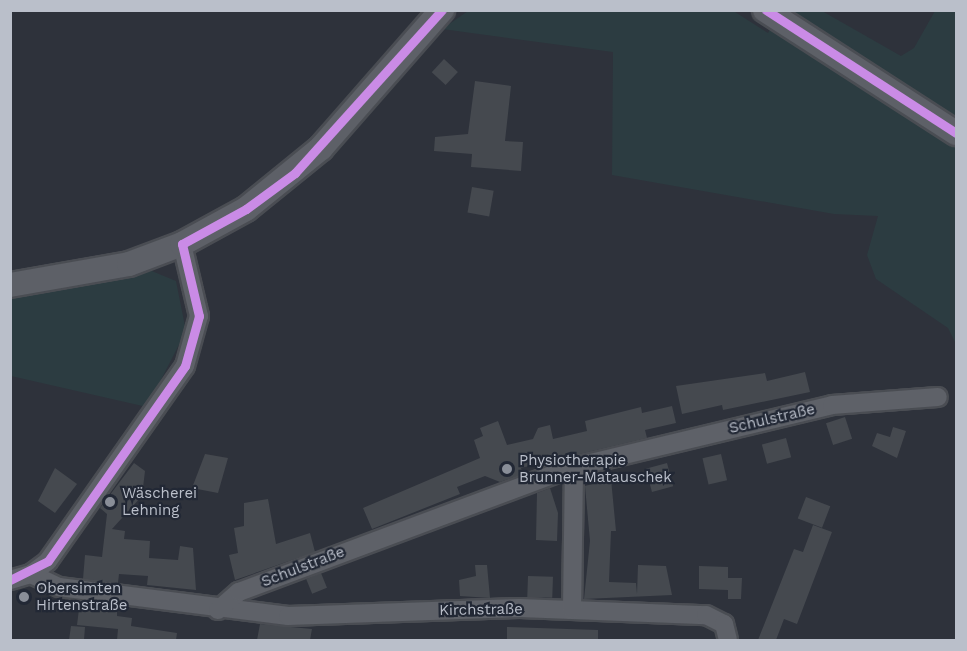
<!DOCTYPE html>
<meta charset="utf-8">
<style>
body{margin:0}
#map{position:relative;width:967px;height:651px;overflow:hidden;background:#2e323b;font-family:"Work Sans",sans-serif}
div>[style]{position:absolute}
.green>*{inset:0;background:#2c3c41}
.building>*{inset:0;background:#45494f;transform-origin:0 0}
.roads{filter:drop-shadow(2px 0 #4a4d53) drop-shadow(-2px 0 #4a4d53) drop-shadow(0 2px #4a4d53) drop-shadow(0 -2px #4a4d53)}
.minor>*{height:18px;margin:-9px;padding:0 9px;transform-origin:9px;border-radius:9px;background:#5e6168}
.secondary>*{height:24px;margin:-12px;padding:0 12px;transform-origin:12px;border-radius:12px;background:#5d6067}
.bus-1>*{height:9px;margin:-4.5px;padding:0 4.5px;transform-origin:4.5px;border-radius:4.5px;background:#ca8be6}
.dots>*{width:16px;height:16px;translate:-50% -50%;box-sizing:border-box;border:3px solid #222835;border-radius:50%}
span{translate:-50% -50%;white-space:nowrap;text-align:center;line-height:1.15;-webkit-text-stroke:4.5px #222835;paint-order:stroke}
.street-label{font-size:15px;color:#babfca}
.poi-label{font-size:15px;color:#babfca}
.left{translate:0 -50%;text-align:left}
.frame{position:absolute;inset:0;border:12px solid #babfca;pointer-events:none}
</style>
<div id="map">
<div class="green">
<i style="clip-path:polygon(732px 10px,768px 33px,781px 11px,822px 11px,901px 56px,914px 48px,935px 11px,956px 11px,956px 344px,948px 328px,876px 279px,867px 255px,878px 216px,834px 214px,612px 175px,613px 52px,442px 29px,468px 11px)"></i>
<i style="clip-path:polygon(147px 269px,176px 281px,186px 331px,147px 407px,11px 376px,11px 293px,103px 282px)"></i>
</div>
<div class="building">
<i style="left:444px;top:59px;width:19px;height:18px;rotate:43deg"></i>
<i style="clip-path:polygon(475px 81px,511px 86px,505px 141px,523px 142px,521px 171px,471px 167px,472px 154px,434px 151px,435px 137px,468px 134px)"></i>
<i style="left:472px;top:187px;width:22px;height:26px;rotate:10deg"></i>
<i style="clip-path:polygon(805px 372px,810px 392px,723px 410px,722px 405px,682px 414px,676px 386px,765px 373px,767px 381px)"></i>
<i style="clip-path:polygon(672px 406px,676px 423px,645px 430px,647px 438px,521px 468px,523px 474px,500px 482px,485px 476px,457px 487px,460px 494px,372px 529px,363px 508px,480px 458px,474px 440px,483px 436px,480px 428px,498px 421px,507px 445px,533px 439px,538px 428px,550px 425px,553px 439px,587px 431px,585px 421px,641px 407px,642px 413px)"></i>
<i style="left:845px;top:417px;width:23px;height:20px;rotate:72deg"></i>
<i style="clip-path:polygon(893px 427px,906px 431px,897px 458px,872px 446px,877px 433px,890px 437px)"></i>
<i style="left:786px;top:438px;width:20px;height:25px;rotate:75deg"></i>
<i style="clip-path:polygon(205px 454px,228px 458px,218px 493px,192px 488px)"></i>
<i style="left:721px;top:454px;width:27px;height:19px;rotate:77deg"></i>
<i style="clip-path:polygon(134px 463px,145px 471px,142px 496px,112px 529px,125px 531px,124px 539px,150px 541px,149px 558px,178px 560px,180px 546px,193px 548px,196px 590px,147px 585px,148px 576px,119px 574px,118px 583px,83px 579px,85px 555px,102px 557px,107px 514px,100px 508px)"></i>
<i style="left:667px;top:463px;width:24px;height:22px;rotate:75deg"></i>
<i style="clip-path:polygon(55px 468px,77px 484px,55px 513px,38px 501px)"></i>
<i style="clip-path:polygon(611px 479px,616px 531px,611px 531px,609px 582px,636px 583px,637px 594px,638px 565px,666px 566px,672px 595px,584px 599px,590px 541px,585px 486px)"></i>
<i style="clip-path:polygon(550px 488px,558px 513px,557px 541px,536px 540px,537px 493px)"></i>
<i style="left:806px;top:497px;width:26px;height:23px;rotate:21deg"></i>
<i style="clip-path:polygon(268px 499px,276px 544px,310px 533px,315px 552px,235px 580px,229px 555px,238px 553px,234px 528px,244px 526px,244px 503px)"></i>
<i style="clip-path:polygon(813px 525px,832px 532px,797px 624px,784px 619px,776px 640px,758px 640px,794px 549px,803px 552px)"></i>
<i style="clip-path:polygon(475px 565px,487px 565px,490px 598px,460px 596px,459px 580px,476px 576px)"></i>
<i style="clip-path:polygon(699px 566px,728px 567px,728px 578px,742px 578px,741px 599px,728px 599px,728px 590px,699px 589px)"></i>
<i style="left:321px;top:573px;width:16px;height:16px;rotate:68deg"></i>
<i style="left:528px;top:576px;width:25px;height:21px;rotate:2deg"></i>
<i style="clip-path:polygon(80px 601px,117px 606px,117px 616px,132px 618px,131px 626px,177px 633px,176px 640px,117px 640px,118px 629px,77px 625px)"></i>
<i style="clip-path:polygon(260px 624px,312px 629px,310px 640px,257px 640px)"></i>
<i style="clip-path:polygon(71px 626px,85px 627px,84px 640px,69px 640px)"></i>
<i style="clip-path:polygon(507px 627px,598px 630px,598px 640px,507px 640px)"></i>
</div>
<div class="roads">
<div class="minor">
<i style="left:31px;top:574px;width:31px;rotate:25deg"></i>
<i style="left:59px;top:587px;width:231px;rotate:7.2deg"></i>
<i style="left:288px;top:616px;width:232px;rotate:-2deg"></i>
<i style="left:520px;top:608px;width:186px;rotate:2.2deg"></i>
<i style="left:706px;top:615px;width:20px;rotate:27deg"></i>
<i style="left:724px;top:624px;width:16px;rotate:76deg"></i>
<i style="left:10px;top:580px;width:22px;rotate:-16deg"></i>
<i style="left:31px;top:574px;width:21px;rotate:-37deg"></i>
<i style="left:48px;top:561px;width:238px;rotate:-54.9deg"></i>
<i style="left:185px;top:366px;width:52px;rotate:-74.4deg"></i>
<i style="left:199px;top:316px;width:74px;rotate:-103.3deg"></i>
<i style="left:218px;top:610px;width:28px;rotate:-41deg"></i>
<i style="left:239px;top:592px;width:358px;rotate:-20.5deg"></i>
<i style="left:574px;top:467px;width:265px;rotate:-13.5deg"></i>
<i style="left:832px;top:405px;width:106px;rotate:-4.3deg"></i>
<i style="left:572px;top:610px;width:143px;rotate:-89.2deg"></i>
</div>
<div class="secondary">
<i style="left:765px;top:10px;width:227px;rotate:32.8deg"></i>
<i style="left:10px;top:285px;width:121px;rotate:-10deg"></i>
<i style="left:129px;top:264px;width:57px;rotate:-20.7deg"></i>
<i style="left:182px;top:244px;width:73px;rotate:-28.7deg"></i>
<i style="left:246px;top:209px;width:97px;rotate:-39.1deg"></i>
<i style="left:321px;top:148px;width:184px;rotate:-48.8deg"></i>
</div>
</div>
<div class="bus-1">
<i style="left:766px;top:10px;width:226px;rotate:32.9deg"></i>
<i style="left:182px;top:244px;width:73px;rotate:-28.7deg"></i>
<i style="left:246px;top:209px;width:61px;rotate:-36.3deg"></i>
<i style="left:295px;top:173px;width:219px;rotate:-48deg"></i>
<i style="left:10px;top:580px;width:42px;rotate:-26.6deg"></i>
<i style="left:48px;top:561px;width:238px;rotate:-54.9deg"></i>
<i style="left:185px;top:366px;width:52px;rotate:-74.4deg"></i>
<i style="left:199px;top:316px;width:74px;rotate:-103.3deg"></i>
</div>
<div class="dots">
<i style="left:507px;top:469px;background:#898e98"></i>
<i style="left:110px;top:502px;background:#898e98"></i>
<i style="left:24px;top:597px;background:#898e98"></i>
</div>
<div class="street-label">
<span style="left:772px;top:419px;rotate:-13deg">Schulstraße</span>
<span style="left:303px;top:567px;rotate:-21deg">Schulstraße</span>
<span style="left:481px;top:610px;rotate:-1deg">Kirchstraße</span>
</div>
<div class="poi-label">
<span class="left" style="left:519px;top:469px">Physiotherapie<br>Brunner-Matauschek</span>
<span class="left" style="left:122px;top:502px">Wäscherei<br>Lehning</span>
<span class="left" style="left:36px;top:597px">Obersimten<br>Hirtenstraße</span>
</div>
<div class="frame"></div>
</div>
